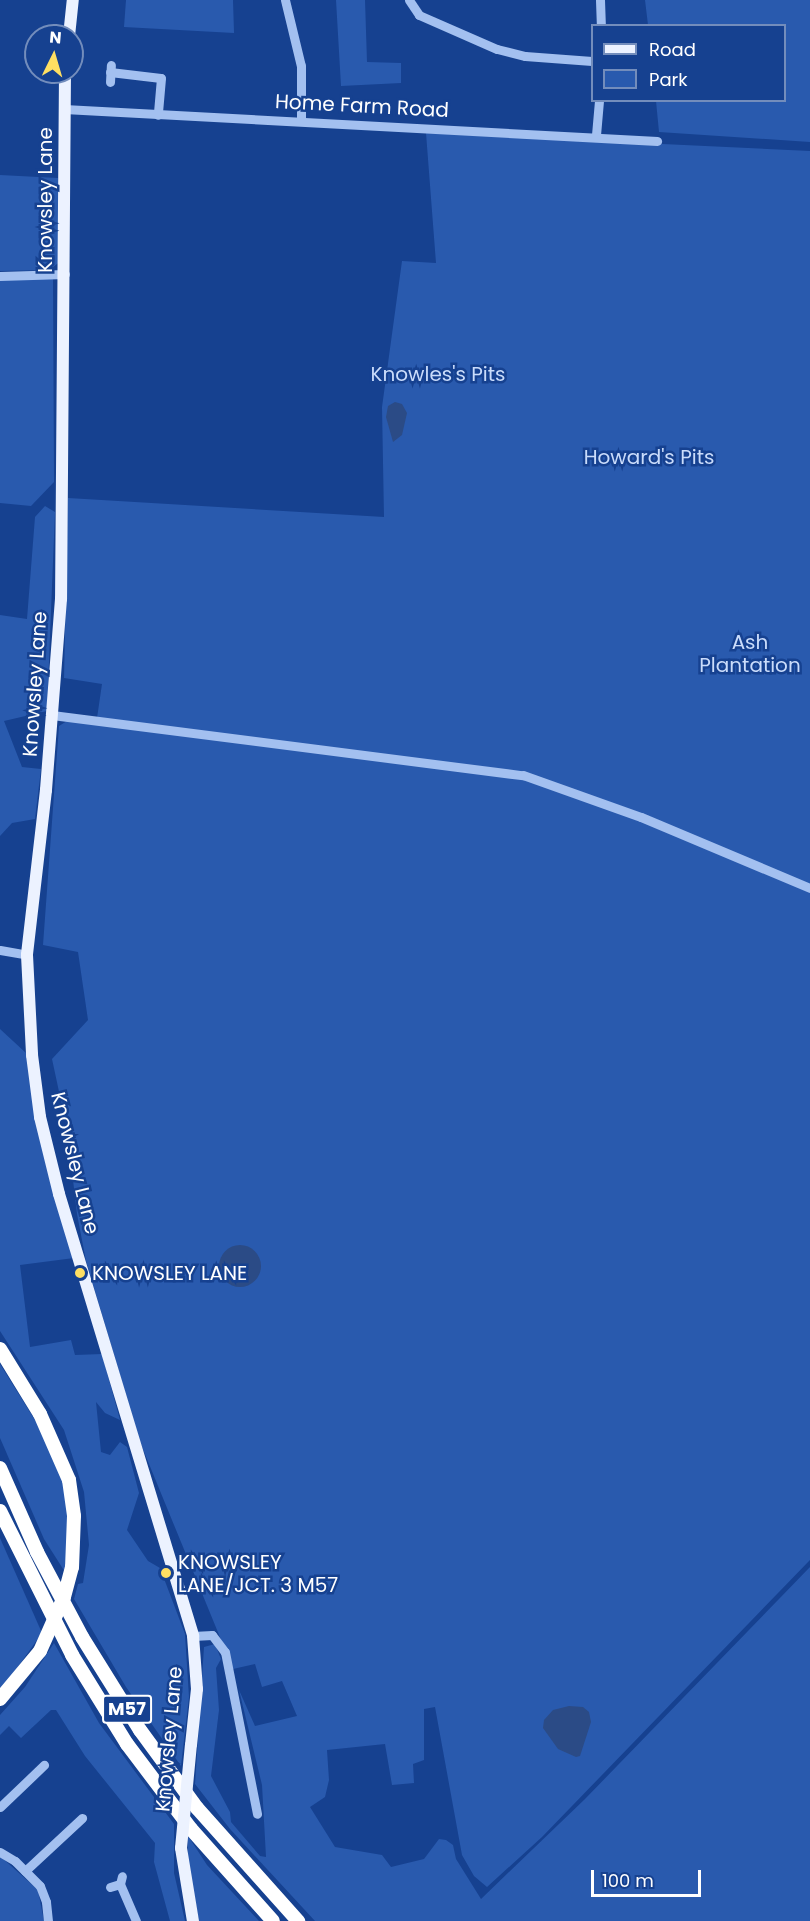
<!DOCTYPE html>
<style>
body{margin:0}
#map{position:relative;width:810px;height:1921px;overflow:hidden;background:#164190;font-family:Poppins,sans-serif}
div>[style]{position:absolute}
.green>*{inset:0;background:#295aae}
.water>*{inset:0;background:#2b4b86}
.round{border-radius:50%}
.minor>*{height:9px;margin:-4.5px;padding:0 4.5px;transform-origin:4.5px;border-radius:4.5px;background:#a3c0f0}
.major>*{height:12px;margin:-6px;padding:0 6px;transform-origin:6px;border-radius:6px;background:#ecf2ff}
.highway>*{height:14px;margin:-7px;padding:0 7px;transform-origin:7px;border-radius:7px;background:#fff}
.major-bridge>*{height:12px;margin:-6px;padding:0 6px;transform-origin:6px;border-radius:6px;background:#ecf2ff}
.highway-bridge>*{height:14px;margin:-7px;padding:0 7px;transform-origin:7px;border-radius:7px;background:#fff}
.dots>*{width:16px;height:16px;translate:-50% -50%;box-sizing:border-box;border:3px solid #164190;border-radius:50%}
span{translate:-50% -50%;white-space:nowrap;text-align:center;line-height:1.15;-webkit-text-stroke:5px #164190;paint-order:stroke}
.shield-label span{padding:2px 4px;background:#164190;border:2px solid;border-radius:4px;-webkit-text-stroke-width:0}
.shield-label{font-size:18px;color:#fff;font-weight:700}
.street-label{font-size:20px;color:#fff}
.park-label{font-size:20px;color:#cadcfb}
.poi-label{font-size:20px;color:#fff}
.left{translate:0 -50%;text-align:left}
.legend{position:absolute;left:591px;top:24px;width:195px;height:78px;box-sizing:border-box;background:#164190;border:2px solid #738dbc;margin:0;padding:8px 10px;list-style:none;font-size:18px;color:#fff}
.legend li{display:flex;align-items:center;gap:12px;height:30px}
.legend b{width:30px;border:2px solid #738dbc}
.north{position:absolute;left:24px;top:24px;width:60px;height:60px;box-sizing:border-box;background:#164190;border:2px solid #738dbc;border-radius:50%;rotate:5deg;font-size:16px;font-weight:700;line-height:24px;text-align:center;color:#fff}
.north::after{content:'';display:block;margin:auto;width:21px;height:27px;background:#ffdf62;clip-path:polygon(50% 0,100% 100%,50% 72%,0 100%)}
.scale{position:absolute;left:591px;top:1870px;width:110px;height:27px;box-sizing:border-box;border:3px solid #fff;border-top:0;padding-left:8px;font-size:18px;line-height:21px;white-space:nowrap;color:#fff;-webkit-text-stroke:4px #164190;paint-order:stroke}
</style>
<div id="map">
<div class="green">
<i style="clip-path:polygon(126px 0,233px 0,234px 33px,124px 27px)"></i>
<i style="clip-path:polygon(336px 0,365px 0,367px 62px,401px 63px,401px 83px,341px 86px)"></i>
<i style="clip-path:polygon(645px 0,810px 0,810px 142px,659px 132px,656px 101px,784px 100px,784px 26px,648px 25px)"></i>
<i style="clip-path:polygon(426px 133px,810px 151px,810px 1560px,542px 1837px,487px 1887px,474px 1876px,462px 1855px,435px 1707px,424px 1709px,424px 1760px,413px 1764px,414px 1783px,392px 1785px,385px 1744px,327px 1750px,329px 1780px,325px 1797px,310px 1807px,335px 1847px,382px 1855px,391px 1867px,424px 1859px,439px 1839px,446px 1840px,453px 1845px,456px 1859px,481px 1899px,585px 1799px,810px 1567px,810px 1921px,315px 1921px,230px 1829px,195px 1784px,204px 1647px,215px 1644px,221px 1659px,216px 1668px,219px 1710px,211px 1776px,230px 1812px,231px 1822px,260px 1856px,266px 1857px,262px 1785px,239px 1690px,255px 1726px,297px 1716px,282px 1681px,262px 1687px,255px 1664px,233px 1669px,140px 1442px,86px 1261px,77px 1214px,67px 1129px,52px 1059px,88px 1020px,78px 952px,43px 945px,59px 726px,67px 721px,97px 718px,102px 684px,64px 678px,68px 498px,384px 517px,382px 407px,402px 261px,436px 263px)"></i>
<i style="clip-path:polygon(0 175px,58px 178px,61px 261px,49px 270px,0 271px)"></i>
<i style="clip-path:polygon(53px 277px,54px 482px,31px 506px,0 503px,0 279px)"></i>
<i style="clip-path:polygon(45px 506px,55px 512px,47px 711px,4px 721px,22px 767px,41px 769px,35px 819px,12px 823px,0 836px,0 615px,27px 619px,35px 517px)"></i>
<i style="clip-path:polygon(0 1029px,26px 1053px,74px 1258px,20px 1265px,30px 1347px,71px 1340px,75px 1355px,102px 1354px,120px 1420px,105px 1413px,96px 1402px,101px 1452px,110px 1455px,120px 1442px,127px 1447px,139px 1493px,127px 1530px,148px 1561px,160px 1568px,185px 1634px,189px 1697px,181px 1766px,126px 1687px,74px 1599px,78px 1584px,83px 1583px,89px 1545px,84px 1492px,64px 1430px,0 1331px)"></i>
<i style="clip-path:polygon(0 1364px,38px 1425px,64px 1482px,69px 1528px,65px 1572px,44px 1539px,0 1438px)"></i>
<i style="clip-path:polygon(0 1538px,42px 1633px,0 1692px)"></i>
<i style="clip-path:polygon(54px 1643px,99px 1723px,174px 1824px,174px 1873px,185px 1921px,170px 1921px,154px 1862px,155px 1843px,85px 1756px,56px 1710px,51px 1710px,21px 1738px,9px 1726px,0 1735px,0 1715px,25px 1687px)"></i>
<i style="clip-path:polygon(188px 1836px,207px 1865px,259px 1921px,199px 1921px,188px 1862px)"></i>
<i style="clip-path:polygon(0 1856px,38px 1890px,44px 1921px,0 1921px)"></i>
</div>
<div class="water">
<i style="clip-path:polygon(395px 402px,402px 404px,407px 413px,402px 435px,393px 442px,386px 417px,388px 406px)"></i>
<i class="round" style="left:219px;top:1245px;width:42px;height:42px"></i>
<i style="clip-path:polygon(569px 1706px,583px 1707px,589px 1712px,591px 1722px,580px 1756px,576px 1757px,558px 1749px,543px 1728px,544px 1720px,553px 1710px)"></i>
</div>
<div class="minor">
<i style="left:285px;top:0;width:68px;rotate:76.4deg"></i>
<i style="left:301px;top:66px;width:55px;rotate:90deg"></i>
<i style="left:409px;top:0;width:18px;rotate:56deg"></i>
<i style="left:419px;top:15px;width:85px;rotate:23.6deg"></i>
<i style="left:497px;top:49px;width:29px;rotate:14deg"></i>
<i style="left:525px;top:56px;width:67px;rotate:4.3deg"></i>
<i style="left:600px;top:0;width:26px;rotate:88deg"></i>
<i style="left:110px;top:72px;width:51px;rotate:6.7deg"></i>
<i style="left:161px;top:78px;width:37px;rotate:95deg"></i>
<i style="left:110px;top:82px;width:17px;rotate:-87deg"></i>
<i style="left:64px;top:109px;width:594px;rotate:3.09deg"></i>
<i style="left:596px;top:135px;width:35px;rotate:-85deg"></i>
<i style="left:0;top:276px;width:65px;rotate:-1.8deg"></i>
<i style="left:52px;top:715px;width:475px;rotate:7.3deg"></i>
<i style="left:523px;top:775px;width:125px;rotate:19.6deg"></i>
<i style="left:641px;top:817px;width:183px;rotate:22.8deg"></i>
<i style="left:0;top:950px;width:27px;rotate:10deg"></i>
<i style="left:193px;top:1636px;width:19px;rotate:-3deg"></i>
<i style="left:212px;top:1635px;width:21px;rotate:53deg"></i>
<i style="left:225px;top:1652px;width:165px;rotate:78.8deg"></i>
<i style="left:0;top:1807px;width:61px;rotate:-43.7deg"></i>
<i style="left:0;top:1852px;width:17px;rotate:31deg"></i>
<i style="left:15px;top:1861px;width:35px;rotate:45deg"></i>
<i style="left:40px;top:1886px;width:17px;rotate:69deg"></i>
<i style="left:46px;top:1902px;width:19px;rotate:84deg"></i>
<i style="left:25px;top:1871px;width:78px;rotate:-42.9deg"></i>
<i style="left:120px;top:1884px;width:40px;rotate:66.6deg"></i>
<i style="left:110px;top:1887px;width:10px;rotate:-17deg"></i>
<i style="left:120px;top:1884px;width:8px;rotate:-76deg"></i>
</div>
<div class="major">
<i style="left:69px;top:36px;width:36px;rotate:-84deg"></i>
<i style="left:65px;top:72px;width:527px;rotate:90.43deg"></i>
<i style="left:61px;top:599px;width:192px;rotate:94.5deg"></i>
<i style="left:46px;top:790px;width:166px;rotate:96.6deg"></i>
<i style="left:27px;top:955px;width:100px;rotate:87.1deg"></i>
<i style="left:32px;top:1055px;width:63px;rotate:82.6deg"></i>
<i style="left:40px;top:1117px;width:79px;rotate:76.1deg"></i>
<i style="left:59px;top:1194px;width:462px;rotate:73.1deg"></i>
<i style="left:193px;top:1636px;width:53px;rotate:85.7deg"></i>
<i style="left:197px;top:1689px;width:56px;rotate:96.1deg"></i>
<i style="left:181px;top:1848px;width:74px;rotate:80.7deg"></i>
</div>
<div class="highway">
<i style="left:0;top:1349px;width:76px;rotate:58.4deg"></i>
<i style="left:40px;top:1414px;width:72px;rotate:66.3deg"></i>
<i style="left:69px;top:1480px;width:36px;rotate:82deg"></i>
<i style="left:74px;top:1516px;width:51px;rotate:92.2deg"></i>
<i style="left:0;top:1468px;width:92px;rotate:66.2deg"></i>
<i style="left:37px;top:1552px;width:96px;rotate:62.1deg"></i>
<i style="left:82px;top:1637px;width:110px;rotate:58.1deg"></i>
<i style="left:140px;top:1730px;width:97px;rotate:53.8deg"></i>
<i style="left:197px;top:1808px;width:152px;rotate:48.2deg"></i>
<i style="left:0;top:1511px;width:161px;rotate:63.4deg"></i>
<i style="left:72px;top:1655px;width:105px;rotate:58.3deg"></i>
<i style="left:127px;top:1744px;width:106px;rotate:53deg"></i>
<i style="left:191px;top:1829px;width:123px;rotate:48.3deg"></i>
<i style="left:0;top:1699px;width:62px;rotate:-50.2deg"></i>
</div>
<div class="major-bridge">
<i style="left:181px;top:1848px;width:103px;rotate:-84.5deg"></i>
</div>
<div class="highway-bridge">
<i style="left:40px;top:1651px;width:59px;rotate:-66deg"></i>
<i style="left:64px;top:1597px;width:31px;rotate:-75deg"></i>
</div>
<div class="dots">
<i style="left:80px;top:1273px;background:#ffdf62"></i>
<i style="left:166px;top:1573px;background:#ffdf62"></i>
</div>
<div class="shield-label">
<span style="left:127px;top:1709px">M57</span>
</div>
<div class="street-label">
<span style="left:362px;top:106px;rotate:3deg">Home Farm Road</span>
<span style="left:45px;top:200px;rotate:-90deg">Knowsley Lane</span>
<span style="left:35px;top:684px;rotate:-86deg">Knowsley Lane</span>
<span style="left:75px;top:1163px;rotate:76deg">Knowsley Lane</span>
<span style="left:169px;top:1739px;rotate:-85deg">Knowsley Lane</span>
</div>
<div class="park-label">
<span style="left:438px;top:374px">Knowles's Pits</span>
<span style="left:649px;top:457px">Howard's Pits</span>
<span style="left:750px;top:654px">Ash<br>Plantation</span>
</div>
<div class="poi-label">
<span class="left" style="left:92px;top:1273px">KNOWSLEY LANE</span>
<span class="left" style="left:178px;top:1574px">KNOWSLEY<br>LANE/JCT. 3 M57</span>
</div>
<ul class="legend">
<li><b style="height:8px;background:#ecf2ff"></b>Road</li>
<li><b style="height:16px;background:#295aae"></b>Park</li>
</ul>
<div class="north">N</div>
<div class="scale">100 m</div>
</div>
